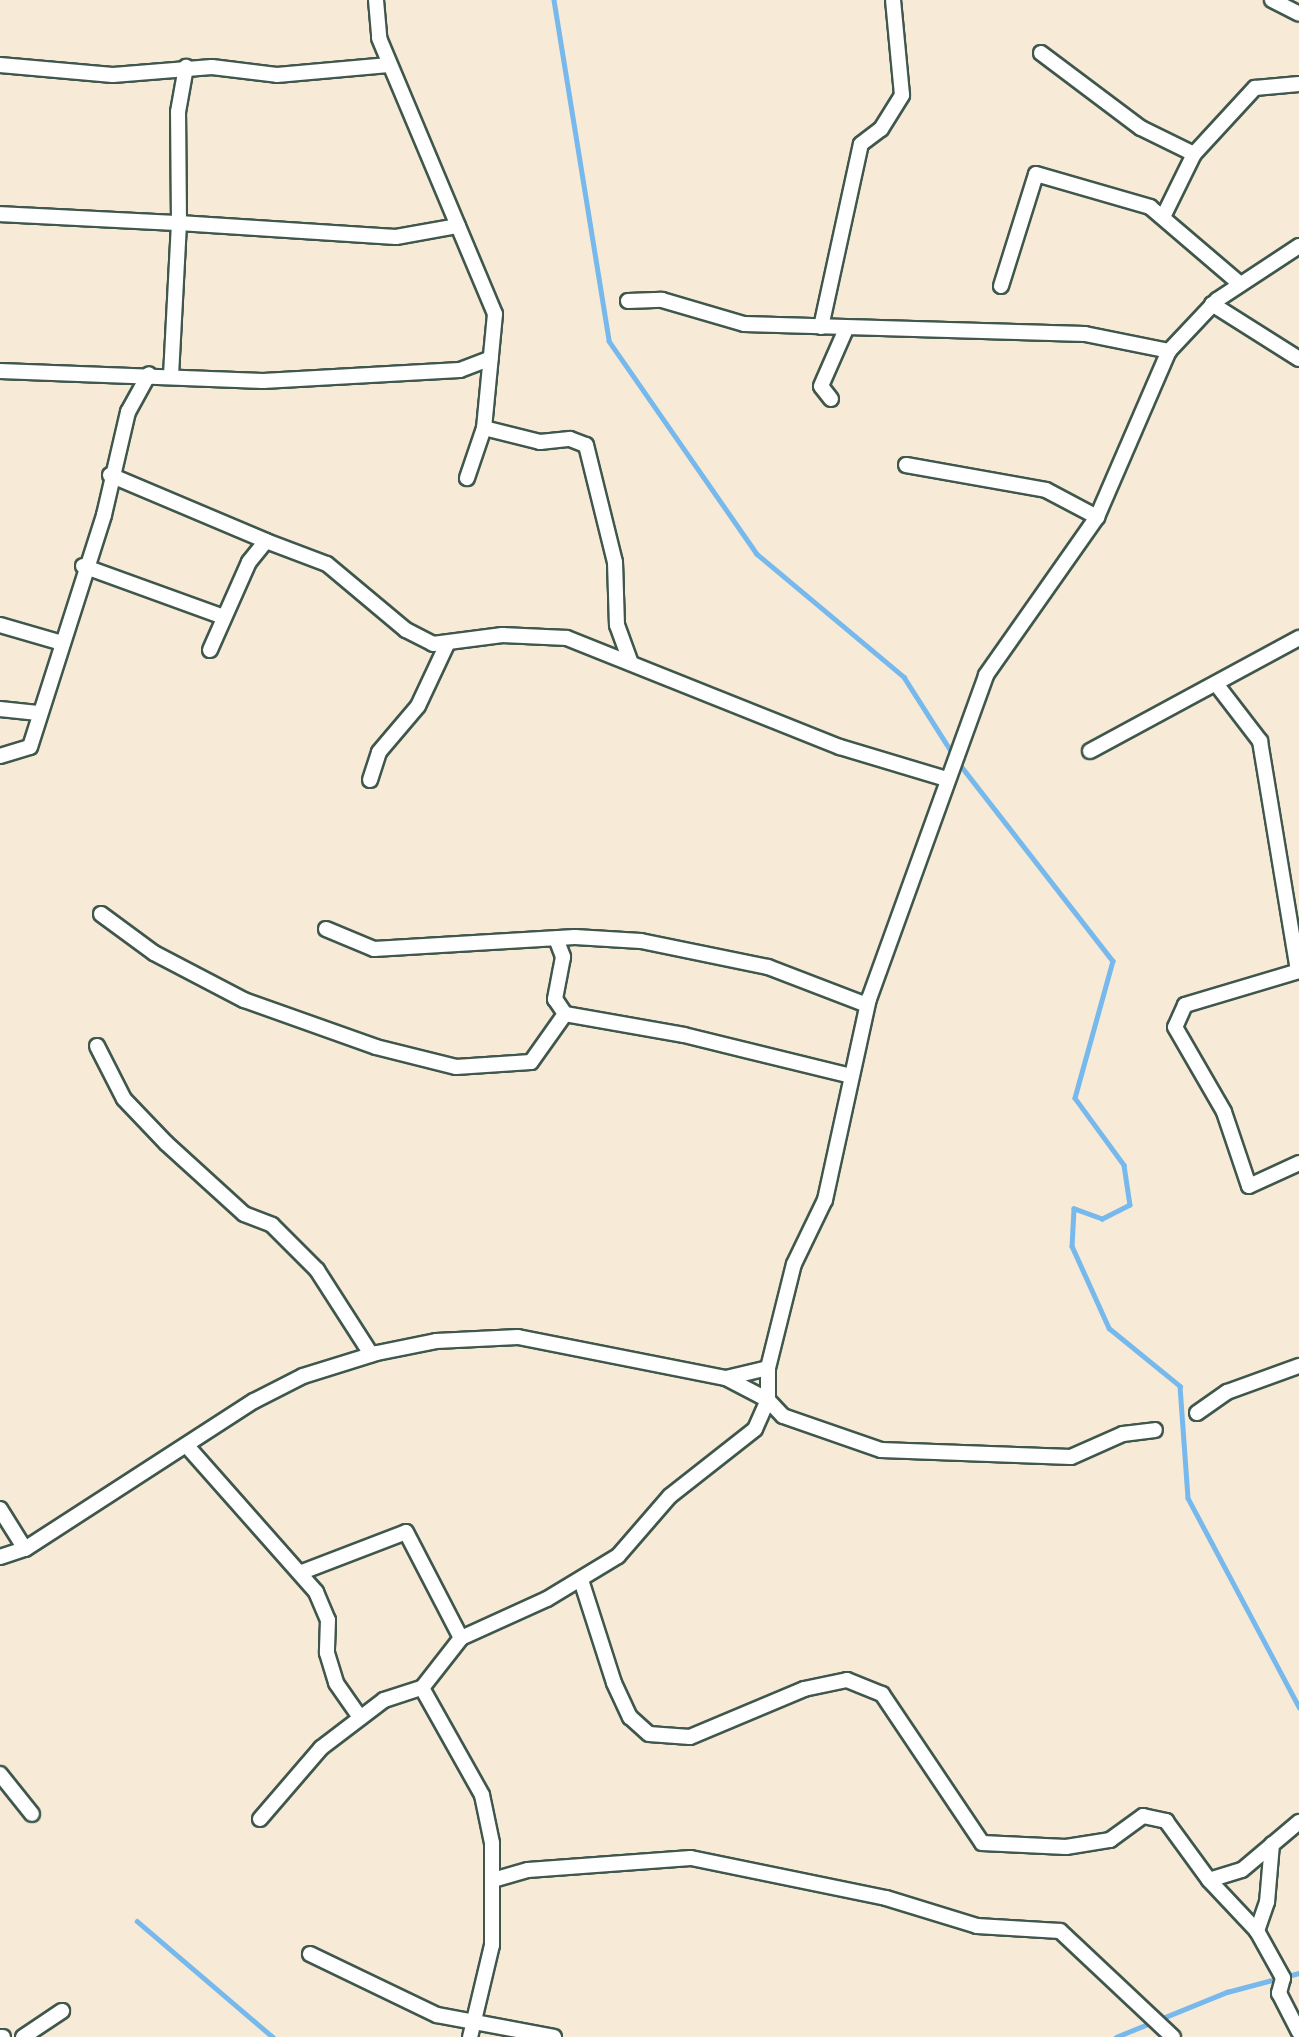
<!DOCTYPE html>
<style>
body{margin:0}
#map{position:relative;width:1299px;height:2037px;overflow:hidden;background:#f7ebd7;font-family:"Old Standard TT",serif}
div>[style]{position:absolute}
.stream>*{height:4.5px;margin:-2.25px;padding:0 2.25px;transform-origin:2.25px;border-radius:2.25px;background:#77b9ec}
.roads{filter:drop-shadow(2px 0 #3f574c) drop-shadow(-2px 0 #3f574c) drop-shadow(0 2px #3f574c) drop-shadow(0 -2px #3f574c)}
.minor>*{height:14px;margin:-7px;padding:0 7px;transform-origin:7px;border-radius:7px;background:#fff}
span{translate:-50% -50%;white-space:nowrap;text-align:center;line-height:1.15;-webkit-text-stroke:6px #fbf7ec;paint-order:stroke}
</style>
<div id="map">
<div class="stream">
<i style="left:554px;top:0;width:345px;rotate:80.8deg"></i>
<i style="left:609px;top:341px;width:259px;rotate:55.2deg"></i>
<i style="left:757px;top:554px;width:192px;rotate:39.9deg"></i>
<i style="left:904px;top:677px;width:91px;rotate:57.5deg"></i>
<i style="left:958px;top:762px;width:252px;rotate:52.1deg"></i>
<i style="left:1113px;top:961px;width:142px;rotate:105.5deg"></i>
<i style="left:1075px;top:1098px;width:83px;rotate:53.8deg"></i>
<i style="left:1124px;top:1165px;width:40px;rotate:81.5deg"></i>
<i style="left:1130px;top:1205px;width:31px;rotate:153deg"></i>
<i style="left:1102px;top:1219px;width:30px;rotate:-160deg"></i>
<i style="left:1074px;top:1209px;width:37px;rotate:93deg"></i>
<i style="left:1072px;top:1246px;width:90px;rotate:65.7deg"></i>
<i style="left:1109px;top:1328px;width:92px;rotate:39.2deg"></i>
<i style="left:1180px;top:1386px;width:112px;rotate:85.9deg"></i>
<i style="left:1188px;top:1498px;width:237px;rotate:62deg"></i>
<i style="left:137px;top:1921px;width:179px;rotate:40.5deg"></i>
<i style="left:1116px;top:2037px;width:120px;rotate:-22.1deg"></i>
<i style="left:1227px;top:1992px;width:74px;rotate:-14.8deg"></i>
</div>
<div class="roads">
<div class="minor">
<i style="left:376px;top:0;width:38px;rotate:85deg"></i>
<i style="left:379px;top:38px;width:299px;rotate:67.2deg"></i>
<i style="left:495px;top:314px;width:115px;rotate:95.5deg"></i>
<i style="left:484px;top:428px;width:53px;rotate:108.8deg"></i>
<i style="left:1272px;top:0;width:30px;rotate:27deg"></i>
<i style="left:1041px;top:53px;width:125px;rotate:36.9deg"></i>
<i style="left:1141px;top:128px;width:59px;rotate:26.1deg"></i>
<i style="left:1194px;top:154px;width:68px;rotate:116.2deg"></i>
<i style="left:0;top:65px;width:113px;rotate:5.1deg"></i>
<i style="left:113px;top:75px;width:99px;rotate:-4.6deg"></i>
<i style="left:212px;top:67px;width:65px;rotate:7deg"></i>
<i style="left:277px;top:75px;width:112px;rotate:-5.1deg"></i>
<i style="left:1194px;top:154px;width:90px;rotate:-47.3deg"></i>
<i style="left:1255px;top:88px;width:44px;rotate:-5.2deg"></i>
<i style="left:0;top:214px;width:179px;rotate:2.9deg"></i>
<i style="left:179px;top:223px;width:111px;rotate:-90.5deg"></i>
<i style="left:178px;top:112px;width:46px;rotate:-79.9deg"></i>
<i style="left:1001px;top:286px;width:117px;rotate:-72.6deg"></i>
<i style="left:1036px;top:174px;width:119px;rotate:16.1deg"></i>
<i style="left:1150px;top:207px;width:118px;rotate:40.5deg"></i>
<i style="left:628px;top:301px;width:34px;rotate:-2deg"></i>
<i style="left:662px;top:300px;width:85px;rotate:16.3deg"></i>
<i style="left:744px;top:324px;width:341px;rotate:1.7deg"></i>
<i style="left:1085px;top:334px;width:86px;rotate:11.4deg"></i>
<i style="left:1212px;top:304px;width:103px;rotate:32.3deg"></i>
<i style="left:821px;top:327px;width:187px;rotate:-77.7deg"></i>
<i style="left:861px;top:144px;width:25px;rotate:-37deg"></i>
<i style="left:881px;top:129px;width:40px;rotate:-58deg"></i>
<i style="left:902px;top:95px;width:95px;rotate:-95.4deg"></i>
<i style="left:0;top:371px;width:263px;rotate:2.2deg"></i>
<i style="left:263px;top:381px;width:197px;rotate:-3.2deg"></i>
<i style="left:460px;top:370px;width:33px;rotate:-21deg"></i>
<i style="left:171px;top:376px;width:153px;rotate:-87deg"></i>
<i style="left:179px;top:223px;width:217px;rotate:3.7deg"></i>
<i style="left:396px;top:237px;width:63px;rotate:-10.1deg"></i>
<i style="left:831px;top:399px;width:16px;rotate:-128deg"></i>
<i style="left:821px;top:386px;width:62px;rotate:-66.3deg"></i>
<i style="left:484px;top:428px;width:58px;rotate:14deg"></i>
<i style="left:540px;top:442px;width:30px;rotate:-6deg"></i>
<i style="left:570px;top:439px;width:17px;rotate:21deg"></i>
<i style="left:586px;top:445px;width:121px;rotate:76.1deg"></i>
<i style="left:615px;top:562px;width:63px;rotate:88.2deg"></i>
<i style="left:617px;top:625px;width:38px;rotate:70deg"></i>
<i style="left:906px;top:465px;width:142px;rotate:10.1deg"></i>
<i style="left:1046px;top:490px;width:58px;rotate:27.9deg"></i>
<i style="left:110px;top:475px;width:169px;rotate:22.9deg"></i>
<i style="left:83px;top:566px;width:150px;rotate:19.9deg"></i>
<i style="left:0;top:625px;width:61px;rotate:16.1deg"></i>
<i style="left:210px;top:650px;width:96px;rotate:-66.1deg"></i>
<i style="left:249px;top:562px;width:27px;rotate:-51deg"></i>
<i style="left:266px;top:541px;width:65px;rotate:20.7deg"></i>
<i style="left:327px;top:564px;width:103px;rotate:39.9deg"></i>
<i style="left:406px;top:630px;width:30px;rotate:27deg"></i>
<i style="left:433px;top:644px;width:70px;rotate:-7.4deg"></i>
<i style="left:502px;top:635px;width:65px;rotate:2.6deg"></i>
<i style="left:567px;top:638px;width:294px;rotate:21.8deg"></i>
<i style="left:840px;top:747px;width:112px;rotate:16.7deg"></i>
<i style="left:1217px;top:685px;width:71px;rotate:52.5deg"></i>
<i style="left:1260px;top:741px;width:233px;rotate:80.6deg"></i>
<i style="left:0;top:709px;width:38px;rotate:6deg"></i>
<i style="left:1090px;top:751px;width:238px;rotate:-28.4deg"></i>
<i style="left:0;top:756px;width:31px;rotate:-17deg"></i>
<i style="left:30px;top:747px;width:244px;rotate:-72.3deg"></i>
<i style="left:104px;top:515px;width:106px;rotate:-76.9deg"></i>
<i style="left:128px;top:412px;width:43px;rotate:-61.1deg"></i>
<i style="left:370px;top:780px;width:29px;rotate:-72deg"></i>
<i style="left:379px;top:752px;width:60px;rotate:-49.7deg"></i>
<i style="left:418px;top:706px;width:68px;rotate:-64.9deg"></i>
<i style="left:101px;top:914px;width:66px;rotate:36.3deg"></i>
<i style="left:154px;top:953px;width:102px;rotate:27.6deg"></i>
<i style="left:244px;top:1000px;width:140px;rotate:19.6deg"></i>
<i style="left:376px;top:1047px;width:82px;rotate:14deg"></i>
<i style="left:456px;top:1067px;width:75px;rotate:-3.8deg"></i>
<i style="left:531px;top:1062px;width:59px;rotate:-54.7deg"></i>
<i style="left:565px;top:1014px;width:121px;rotate:10deg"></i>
<i style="left:684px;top:1035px;width:168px;rotate:13.8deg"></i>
<i style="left:326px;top:929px;width:52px;rotate:22.6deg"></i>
<i style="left:374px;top:949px;width:201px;rotate:-3.4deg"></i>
<i style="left:575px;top:937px;width:66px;rotate:3.5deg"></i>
<i style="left:641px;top:941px;width:130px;rotate:11.6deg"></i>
<i style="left:768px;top:967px;width:106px;rotate:21deg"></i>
<i style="left:557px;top:941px;width:17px;rotate:69deg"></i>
<i style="left:563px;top:957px;width:43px;rotate:100.8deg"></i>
<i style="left:555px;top:999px;width:18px;rotate:56deg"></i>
<i style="left:1299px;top:971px;width:119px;rotate:163.4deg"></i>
<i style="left:1185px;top:1005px;width:24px;rotate:114deg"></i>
<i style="left:1175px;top:1027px;width:98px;rotate:60deg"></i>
<i style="left:1224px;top:1112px;width:78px;rotate:71.3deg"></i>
<i style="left:1249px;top:1186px;width:55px;rotate:-24.7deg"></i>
<i style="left:97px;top:1046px;width:59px;rotate:63deg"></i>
<i style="left:124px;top:1099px;width:61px;rotate:46.3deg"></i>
<i style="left:166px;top:1143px;width:105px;rotate:42.3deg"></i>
<i style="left:244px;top:1214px;width:30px;rotate:21deg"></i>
<i style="left:272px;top:1225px;width:64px;rotate:45deg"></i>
<i style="left:317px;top:1270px;width:100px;rotate:57.3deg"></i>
<i style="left:726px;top:1378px;width:47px;rotate:27.6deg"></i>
<i style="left:768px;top:1400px;width:22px;rotate:47deg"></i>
<i style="left:783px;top:1416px;width:104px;rotate:19.1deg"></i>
<i style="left:881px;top:1450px;width:190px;rotate:2.1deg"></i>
<i style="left:1071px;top:1457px;width:57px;rotate:-23.9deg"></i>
<i style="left:1123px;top:1434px;width:32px;rotate:-7deg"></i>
<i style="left:1197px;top:1413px;width:37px;rotate:-35deg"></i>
<i style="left:1227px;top:1392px;width:77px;rotate:-19.9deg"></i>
<i style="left:187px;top:1446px;width:195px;rotate:48.5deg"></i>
<i style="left:316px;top:1592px;width:30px;rotate:67deg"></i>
<i style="left:328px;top:1620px;width:33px;rotate:92deg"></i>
<i style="left:327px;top:1653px;width:31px;rotate:73deg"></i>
<i style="left:336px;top:1683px;width:40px;rotate:55.1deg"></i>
<i style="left:0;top:1509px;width:47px;rotate:58deg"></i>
<i style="left:0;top:1557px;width:26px;rotate:-18deg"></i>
<i style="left:25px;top:1549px;width:273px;rotate:-32.9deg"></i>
<i style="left:254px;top:1401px;width:55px;rotate:-27deg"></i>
<i style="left:303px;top:1376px;width:77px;rotate:-17.3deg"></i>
<i style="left:377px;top:1353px;width:60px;rotate:-11.5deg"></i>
<i style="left:436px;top:1341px;width:82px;rotate:-2.8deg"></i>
<i style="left:518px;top:1337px;width:212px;rotate:11.2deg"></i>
<i style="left:726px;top:1378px;width:43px;rotate:-13.4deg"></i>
<i style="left:768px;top:1368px;width:107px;rotate:-76deg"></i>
<i style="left:794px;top:1264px;width:71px;rotate:-64.2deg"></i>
<i style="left:825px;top:1200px;width:206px;rotate:-77.7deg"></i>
<i style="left:869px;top:999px;width:344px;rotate:-70.1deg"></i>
<i style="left:986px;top:675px;width:193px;rotate:-54.9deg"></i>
<i style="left:1097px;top:517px;width:181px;rotate:-66.6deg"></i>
<i style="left:1169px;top:351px;width:70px;rotate:-46.7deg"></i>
<i style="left:1217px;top:300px;width:98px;rotate:-33.4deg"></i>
<i style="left:302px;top:1572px;width:111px;rotate:-21deg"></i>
<i style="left:406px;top:1532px;width:119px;rotate:62.6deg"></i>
<i style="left:581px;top:1580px;width:108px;rotate:72.2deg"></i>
<i style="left:614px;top:1683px;width:38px;rotate:65deg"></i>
<i style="left:630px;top:1717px;width:25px;rotate:42deg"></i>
<i style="left:649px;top:1734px;width:41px;rotate:4.2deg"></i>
<i style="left:690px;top:1737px;width:124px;rotate:-22.8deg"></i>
<i style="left:804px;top:1689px;width:44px;rotate:-11.8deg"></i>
<i style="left:847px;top:1680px;width:38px;rotate:22deg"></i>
<i style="left:882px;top:1694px;width:179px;rotate:56.1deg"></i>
<i style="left:982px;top:1843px;width:84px;rotate:2.7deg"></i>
<i style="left:1066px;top:1847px;width:45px;rotate:-9deg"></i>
<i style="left:1110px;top:1840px;width:41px;rotate:-36deg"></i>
<i style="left:1143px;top:1816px;width:24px;rotate:12deg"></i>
<i style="left:1166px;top:1821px;width:73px;rotate:53.9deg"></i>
<i style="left:1209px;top:1880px;width:34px;rotate:-17deg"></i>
<i style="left:1242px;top:1870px;width:75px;rotate:-40.1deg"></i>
<i style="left:422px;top:1688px;width:123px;rotate:60.7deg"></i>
<i style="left:482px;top:1795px;width:49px;rotate:78.2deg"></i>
<i style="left:492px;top:1843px;width:102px;rotate:90deg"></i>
<i style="left:492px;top:1945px;width:95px;rotate:103.4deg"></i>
<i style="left:0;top:1774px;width:51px;rotate:51.3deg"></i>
<i style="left:260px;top:1819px;width:94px;rotate:-49.3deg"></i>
<i style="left:321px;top:1748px;width:79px;rotate:-37.3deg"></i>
<i style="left:384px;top:1700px;width:40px;rotate:-18deg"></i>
<i style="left:422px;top:1688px;width:63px;rotate:-52deg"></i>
<i style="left:461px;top:1638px;width:94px;rotate:-24.4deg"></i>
<i style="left:547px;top:1599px;width:83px;rotate:-31.2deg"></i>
<i style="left:618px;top:1556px;width:79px;rotate:-49.1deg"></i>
<i style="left:670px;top:1496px;width:108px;rotate:-38.2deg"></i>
<i style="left:755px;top:1429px;width:32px;rotate:-66deg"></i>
<i style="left:768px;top:1400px;width:32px;rotate:-90deg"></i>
<i style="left:1272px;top:1844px;width:58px;rotate:94.9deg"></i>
<i style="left:1267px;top:1902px;width:31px;rotate:109deg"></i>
<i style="left:1257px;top:1931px;width:54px;rotate:61deg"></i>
<i style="left:1283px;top:1978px;width:16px;rotate:105deg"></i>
<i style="left:1279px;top:1993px;width:44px;rotate:62.9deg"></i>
<i style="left:493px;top:1880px;width:36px;rotate:-16deg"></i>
<i style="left:528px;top:1870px;width:163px;rotate:-4.2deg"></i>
<i style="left:691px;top:1858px;width:199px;rotate:11.6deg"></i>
<i style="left:886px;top:1898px;width:95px;rotate:17.1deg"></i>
<i style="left:977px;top:1926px;width:83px;rotate:3.4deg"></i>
<i style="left:1060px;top:1931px;width:155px;rotate:43.2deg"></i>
<i style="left:1209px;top:1880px;width:70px;rotate:46.7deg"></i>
<i style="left:310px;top:1954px;width:141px;rotate:25.7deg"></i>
<i style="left:437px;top:2015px;width:119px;rotate:10.6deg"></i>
<i style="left:0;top:2037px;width:3px"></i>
<i style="left:23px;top:2037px;width:47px;rotate:-33.7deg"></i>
</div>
</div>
</div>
